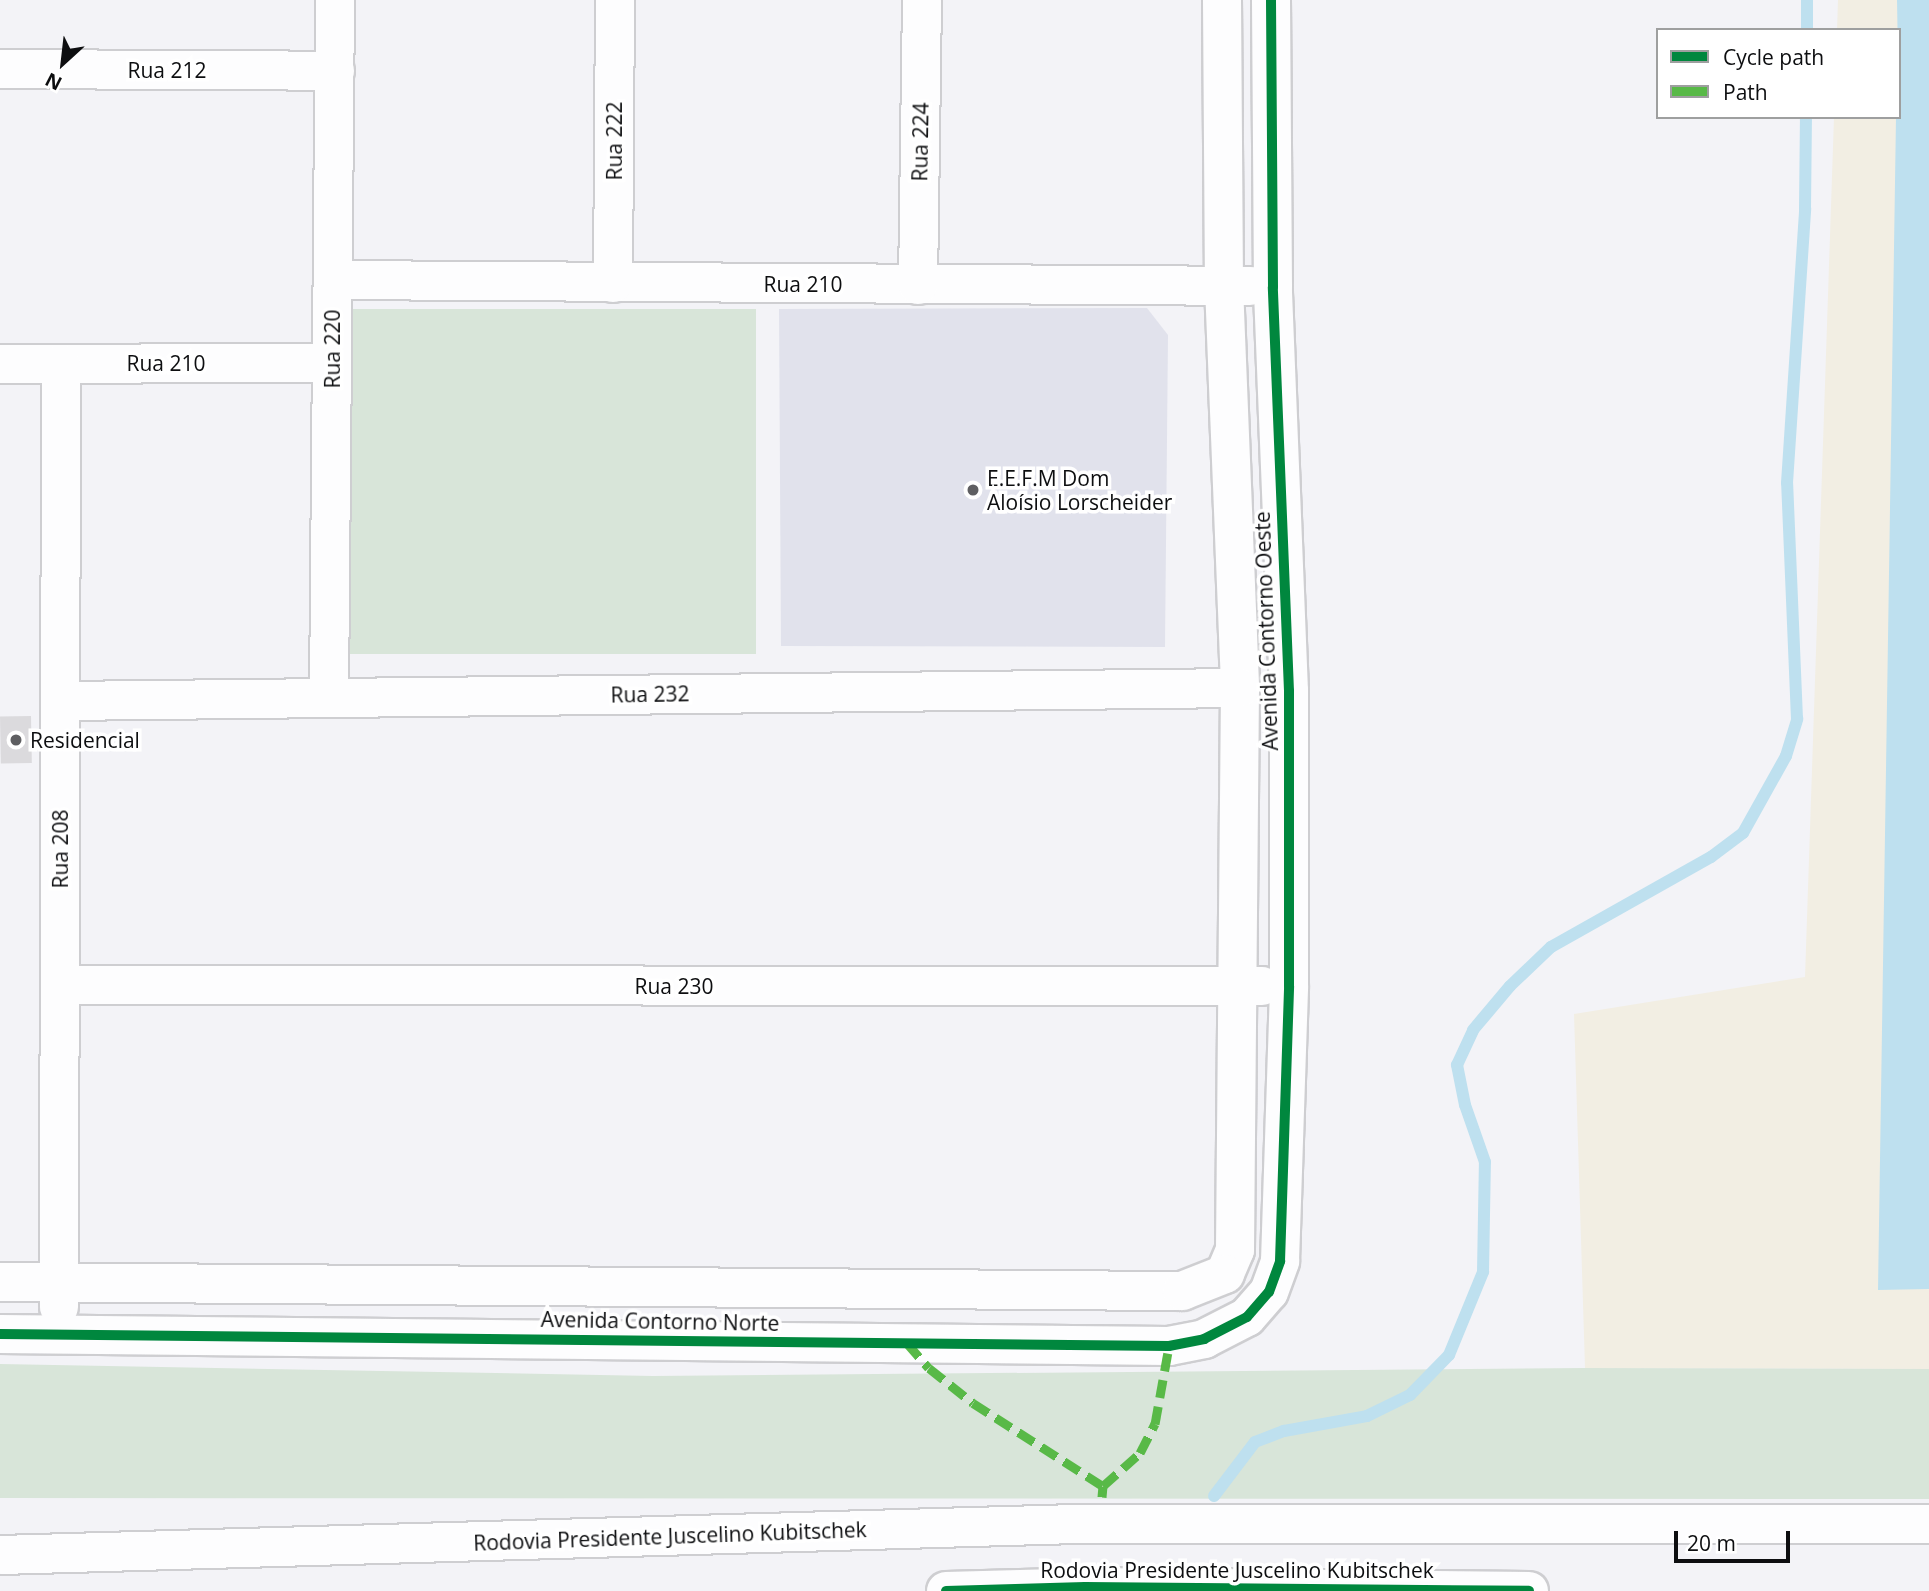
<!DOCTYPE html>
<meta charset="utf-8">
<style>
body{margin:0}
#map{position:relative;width:1929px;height:1591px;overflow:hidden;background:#f3f3f7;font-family:"Open Sans",sans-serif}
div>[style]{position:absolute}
.built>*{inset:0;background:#e1e2ec}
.industrial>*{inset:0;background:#f2eee3}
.green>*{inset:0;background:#d8e5d9;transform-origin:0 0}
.water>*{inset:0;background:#bee0ef}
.stream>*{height:12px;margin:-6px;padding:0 6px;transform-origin:6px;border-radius:6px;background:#bee0ef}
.building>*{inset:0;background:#dbdadd;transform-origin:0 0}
.roads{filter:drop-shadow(2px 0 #ceced1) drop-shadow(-2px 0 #ceced1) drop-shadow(0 2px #ceced1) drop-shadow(0 -2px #ceced1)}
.minor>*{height:38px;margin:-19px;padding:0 19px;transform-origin:19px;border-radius:19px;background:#fdfdfe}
.highway>*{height:38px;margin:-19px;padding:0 19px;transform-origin:19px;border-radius:19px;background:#fdfdfe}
.quiet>*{height:9px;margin-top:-4.5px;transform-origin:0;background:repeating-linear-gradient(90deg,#58b947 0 18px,transparent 0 27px)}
.cycleway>*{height:10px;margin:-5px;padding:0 5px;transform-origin:5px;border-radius:5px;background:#00873e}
.dots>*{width:19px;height:19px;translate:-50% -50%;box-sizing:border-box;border:4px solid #fff;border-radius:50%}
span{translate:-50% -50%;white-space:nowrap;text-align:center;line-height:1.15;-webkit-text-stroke:7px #fff;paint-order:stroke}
.street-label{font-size:21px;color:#0d0e10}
.poi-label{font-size:21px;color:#0d0e10}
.left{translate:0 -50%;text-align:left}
.legend{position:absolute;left:1656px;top:28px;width:245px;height:91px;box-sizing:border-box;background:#fff;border:2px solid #9e9f9f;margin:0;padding:9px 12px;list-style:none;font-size:21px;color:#0d0e10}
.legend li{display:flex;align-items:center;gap:14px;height:35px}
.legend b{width:35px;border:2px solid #9e9f9f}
.north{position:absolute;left:28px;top:28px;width:70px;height:70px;-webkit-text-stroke:5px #fff;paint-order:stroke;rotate:207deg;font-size:19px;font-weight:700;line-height:28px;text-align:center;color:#0d0e10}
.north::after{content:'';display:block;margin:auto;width:24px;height:32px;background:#0d0e10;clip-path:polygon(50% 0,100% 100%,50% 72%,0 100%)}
.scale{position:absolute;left:1674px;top:1531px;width:116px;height:32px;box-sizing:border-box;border:4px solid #0d0e10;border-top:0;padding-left:9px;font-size:21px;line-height:24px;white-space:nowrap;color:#0d0e10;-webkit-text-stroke:5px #fff;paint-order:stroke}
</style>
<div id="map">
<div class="built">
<i style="clip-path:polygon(1147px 308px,1168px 335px,1165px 647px,781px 646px,779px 309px)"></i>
</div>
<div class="industrial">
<i style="clip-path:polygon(1838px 0,1929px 0,1929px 1369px,1585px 1368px,1574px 1014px,1805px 977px,1834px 117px,1899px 117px,1899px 30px,1837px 30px)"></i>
</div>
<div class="green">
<i style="left:350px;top:309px;width:406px;height:345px"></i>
<i style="clip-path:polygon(0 1364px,653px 1376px,1585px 1368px,1929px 1369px,1929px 1499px,0 1498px)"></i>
</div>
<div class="water">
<i style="clip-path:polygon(1897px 0,1929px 0,1929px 1289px,1878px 1290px,1896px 117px,1899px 117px)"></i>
</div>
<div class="stream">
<i style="left:1807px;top:30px;width:30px;rotate:-90deg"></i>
<i style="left:1214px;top:1496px;width:68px;rotate:-52.8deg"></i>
<i style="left:1255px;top:1442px;width:31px;rotate:-21deg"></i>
<i style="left:1284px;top:1431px;width:84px;rotate:-10.2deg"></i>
<i style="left:1367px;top:1416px;width:48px;rotate:-26deg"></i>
<i style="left:1410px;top:1395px;width:56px;rotate:-45.7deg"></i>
<i style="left:1449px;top:1355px;width:90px;rotate:-67.7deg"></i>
<i style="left:1483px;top:1272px;width:110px;rotate:-89deg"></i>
<i style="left:1485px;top:1162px;width:60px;rotate:-109.3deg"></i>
<i style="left:1465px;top:1105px;width:41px;rotate:-101.3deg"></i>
<i style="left:1457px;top:1065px;width:38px;rotate:-65deg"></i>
<i style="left:1473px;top:1030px;width:57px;rotate:-49.9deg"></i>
<i style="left:1510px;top:986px;width:57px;rotate:-43.6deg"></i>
<i style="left:1551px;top:947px;width:184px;rotate:-29.4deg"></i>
<i style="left:1711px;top:857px;width:40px;rotate:-37deg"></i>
<i style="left:1743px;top:833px;width:88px;rotate:-60.8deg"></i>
<i style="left:1786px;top:756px;width:39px;rotate:-73deg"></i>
<i style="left:1797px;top:719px;width:236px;rotate:-92.4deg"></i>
<i style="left:1787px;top:483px;width:275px;rotate:-86.2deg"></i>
<i style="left:1805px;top:209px;width:92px;rotate:-89.4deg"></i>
</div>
<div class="building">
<i style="left:31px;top:716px;width:47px;height:31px;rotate:89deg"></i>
</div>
<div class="roads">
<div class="minor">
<i style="left:1222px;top:0;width:286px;rotate:89.6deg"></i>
<i style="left:1224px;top:286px;width:402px;rotate:87.7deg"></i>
<i style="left:1240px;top:688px;width:562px;rotate:90.51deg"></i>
<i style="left:1235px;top:1250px;width:26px;rotate:113deg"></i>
<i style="left:0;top:69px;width:335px;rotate:0.3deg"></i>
<i style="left:333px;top:280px;width:917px;rotate:0.37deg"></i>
<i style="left:613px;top:283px;width:283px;rotate:-89.6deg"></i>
<i style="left:918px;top:285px;width:285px;rotate:-89.2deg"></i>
<i style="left:0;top:364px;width:332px;rotate:-0.2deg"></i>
<i style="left:329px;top:698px;width:698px;rotate:-89.51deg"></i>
<i style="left:60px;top:701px;width:1180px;rotate:-0.63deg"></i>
<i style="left:60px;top:985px;width:1202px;rotate:0.05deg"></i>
<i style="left:0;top:1282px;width:1182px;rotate:0.44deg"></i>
<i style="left:1182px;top:1291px;width:46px;rotate:-21.6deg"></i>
<i style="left:59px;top:1307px;width:943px;rotate:-89.88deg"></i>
<i style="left:0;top:1334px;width:1169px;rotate:0.59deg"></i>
<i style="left:1169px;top:1346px;width:36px;rotate:-11deg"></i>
<i style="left:1204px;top:1339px;width:48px;rotate:-27.1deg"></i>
<i style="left:1247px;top:1317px;width:33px;rotate:-49deg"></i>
<i style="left:1269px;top:1292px;width:33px;rotate:-70deg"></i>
<i style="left:1280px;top:1261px;width:275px;rotate:-88.1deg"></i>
<i style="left:1289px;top:986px;width:295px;rotate:-90deg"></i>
<i style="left:1289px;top:691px;width:404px;rotate:-92.3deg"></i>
<i style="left:1273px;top:287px;width:287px;rotate:-90.4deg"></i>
</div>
<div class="highway">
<i style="left:0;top:1555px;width:1076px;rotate:-1.65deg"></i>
<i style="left:1076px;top:1524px;width:853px"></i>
<i style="left:946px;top:1591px;width:139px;rotate:-1.6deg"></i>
<i style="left:1085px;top:1587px;width:444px;rotate:0.5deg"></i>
</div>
</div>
<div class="quiet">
<i style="left:907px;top:1343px;width:33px;rotate:49deg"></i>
<i style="left:929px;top:1368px;width:56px;rotate:38.5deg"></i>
<i style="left:973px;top:1403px;width:154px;rotate:32.6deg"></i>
<i style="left:1102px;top:1497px;width:11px;rotate:-85deg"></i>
<i style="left:1103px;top:1486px;width:50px;rotate:-41.7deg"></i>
<i style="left:1140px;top:1453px;width:33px;rotate:-63deg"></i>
<i style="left:1155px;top:1424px;width:79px;rotate:-79.8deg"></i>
</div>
<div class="cycleway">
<i style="left:0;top:1334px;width:1169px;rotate:0.59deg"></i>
<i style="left:1169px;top:1346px;width:36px;rotate:-11deg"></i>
<i style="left:1204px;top:1339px;width:48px;rotate:-27.1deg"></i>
<i style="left:1247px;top:1317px;width:33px;rotate:-49deg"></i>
<i style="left:1269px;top:1292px;width:33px;rotate:-70deg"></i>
<i style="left:1280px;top:1261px;width:275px;rotate:-88.1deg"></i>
<i style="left:1289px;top:986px;width:295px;rotate:-90deg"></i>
<i style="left:1289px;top:691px;width:404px;rotate:-92.3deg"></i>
<i style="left:1273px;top:287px;width:287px;rotate:-90.4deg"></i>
<i style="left:946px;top:1591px;width:139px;rotate:-1.6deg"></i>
<i style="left:1085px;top:1587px;width:444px;rotate:0.5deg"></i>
</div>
<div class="dots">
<i style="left:973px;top:490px;background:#5e5e61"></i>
<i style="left:16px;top:740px;background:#5e5e61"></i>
</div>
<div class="street-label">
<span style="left:167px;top:70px">Rua 212</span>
<span style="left:614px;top:141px;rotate:-90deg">Rua 222</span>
<span style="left:920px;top:142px;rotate:-89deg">Rua 224</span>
<span style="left:803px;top:284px">Rua 210</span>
<span style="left:332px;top:349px;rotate:-90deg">Rua 220</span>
<span style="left:166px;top:363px">Rua 210</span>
<span style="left:1266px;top:631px;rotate:-92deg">Avenida Contorno Oeste</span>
<span style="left:650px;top:694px;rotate:-1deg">Rua 232</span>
<span style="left:60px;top:849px;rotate:-90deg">Rua 208</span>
<span style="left:674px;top:986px">Rua 230</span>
<span style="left:660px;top:1321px;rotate:1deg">Avenida Contorno Norte</span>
<span style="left:670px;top:1536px;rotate:-2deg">Rodovia Presidente Juscelino Kubitschek</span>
<span style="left:1237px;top:1570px">Rodovia Presidente Juscelino Kubitschek</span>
</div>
<div class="poi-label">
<span class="left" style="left:987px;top:490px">E.E.F.M Dom<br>Aloísio Lorscheider</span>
<span class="left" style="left:30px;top:740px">Residencial</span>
</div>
<ul class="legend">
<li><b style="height:9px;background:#00873e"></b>Cycle path</li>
<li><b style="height:9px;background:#58b947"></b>Path</li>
</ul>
<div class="north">N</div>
<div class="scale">20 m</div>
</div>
